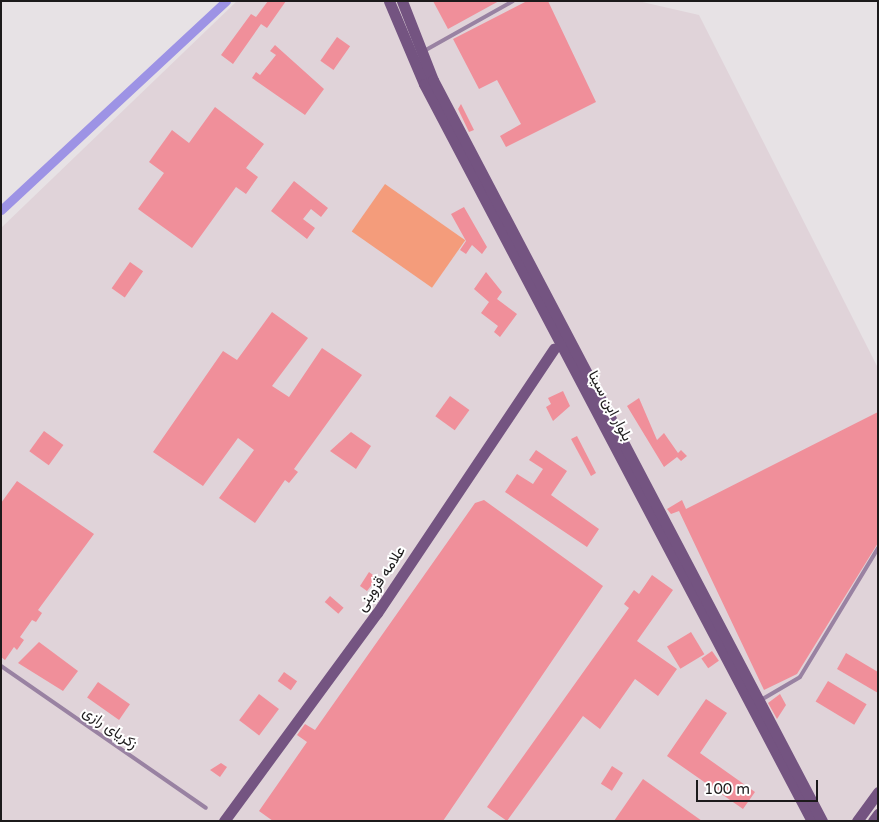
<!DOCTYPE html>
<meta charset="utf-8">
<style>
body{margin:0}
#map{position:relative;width:879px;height:822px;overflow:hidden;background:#e7e2e5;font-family:"Varela Round",Vazirmatn,sans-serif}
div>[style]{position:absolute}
.built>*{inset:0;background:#e0d3d9}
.green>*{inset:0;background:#f49c7b;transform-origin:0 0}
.canal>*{height:9px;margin:-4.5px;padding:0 4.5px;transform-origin:4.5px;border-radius:4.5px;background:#9d93e5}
.building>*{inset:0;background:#f08f9a;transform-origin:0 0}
.lane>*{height:4px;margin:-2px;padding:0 2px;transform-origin:2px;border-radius:2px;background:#9982a2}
.secondary>*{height:11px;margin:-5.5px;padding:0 5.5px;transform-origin:5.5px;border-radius:5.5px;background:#745481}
span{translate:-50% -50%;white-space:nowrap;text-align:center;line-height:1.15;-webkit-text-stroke:4px #fff;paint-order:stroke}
.street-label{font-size:15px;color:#1c1a1b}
.frame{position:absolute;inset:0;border:2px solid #1c1a1b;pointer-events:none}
.scale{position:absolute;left:696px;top:780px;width:122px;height:22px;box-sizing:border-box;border:2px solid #1c1a1b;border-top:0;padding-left:6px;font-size:15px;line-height:18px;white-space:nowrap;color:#1c1a1b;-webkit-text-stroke:4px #fff;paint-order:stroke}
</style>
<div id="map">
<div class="built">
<i style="clip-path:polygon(237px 1px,638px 1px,699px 15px,878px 368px,878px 821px,1px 821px,1px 228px)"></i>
</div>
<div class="green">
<i style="left:385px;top:184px;width:98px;height:58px;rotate:35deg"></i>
</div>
<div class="canal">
<i style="left:1px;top:210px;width:307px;rotate:-42.9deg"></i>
</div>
<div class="building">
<i style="clip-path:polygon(268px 1px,286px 1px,267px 28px,261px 24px,233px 64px,221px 55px,251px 14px,256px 17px)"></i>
<i style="clip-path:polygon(433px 1px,499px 1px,448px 29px)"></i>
<i style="clip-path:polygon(527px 1px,548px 1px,596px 102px,506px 147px,500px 136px,521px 124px,497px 80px,479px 89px,453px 39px)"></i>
<i style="left:337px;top:37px;width:16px;height:29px;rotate:35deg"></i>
<i style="clip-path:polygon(275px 45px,324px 89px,305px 115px,252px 78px,256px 72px,260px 75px,276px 55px,270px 51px)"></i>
<i style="clip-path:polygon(461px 104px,474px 130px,469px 132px,458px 109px)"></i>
<i style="clip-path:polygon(215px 107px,264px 144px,246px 168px,258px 177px,246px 194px,236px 187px,192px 248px,138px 209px,164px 173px,149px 162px,172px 130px,189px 143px)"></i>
<i style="clip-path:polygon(294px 181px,328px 208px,321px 217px,311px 209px,303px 219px,315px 228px,307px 239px,271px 211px)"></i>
<i style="clip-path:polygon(464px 207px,487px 247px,482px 254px,472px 245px,466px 254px,460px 250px,466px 241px,451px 214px)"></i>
<i style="left:130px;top:262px;width:16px;height:32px;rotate:35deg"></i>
<i style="clip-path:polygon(486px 272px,502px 292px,497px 299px,517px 314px,500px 337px,494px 332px,498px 326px,481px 313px,489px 302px,474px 289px)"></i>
<i style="clip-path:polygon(272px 312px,308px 338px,272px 386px,289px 397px,322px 348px,362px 375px,294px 469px,298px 472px,289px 483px,285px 480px,255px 523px,219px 498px,254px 450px,238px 438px,203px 486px,153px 452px,223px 351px,237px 360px)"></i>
<i style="clip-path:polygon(563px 391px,570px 406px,553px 421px,546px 407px,551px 404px,548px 398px)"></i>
<i style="left:450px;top:396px;width:24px;height:25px;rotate:36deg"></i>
<i style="clip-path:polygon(639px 398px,657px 440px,664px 433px,678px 453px,681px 450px,687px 456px,681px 461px,677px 457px,664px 467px,627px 406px)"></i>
<i style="clip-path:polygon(878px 412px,878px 543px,797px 674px,764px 690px,679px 511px,671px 514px,667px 509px,682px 500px,686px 509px)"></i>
<i style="left:44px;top:431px;width:24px;height:25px;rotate:36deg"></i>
<i style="clip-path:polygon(351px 432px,371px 446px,356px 469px,330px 451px)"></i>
<i style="clip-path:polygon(577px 436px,596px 473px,591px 476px,571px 439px)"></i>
<i style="clip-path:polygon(536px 450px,567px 471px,551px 495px,599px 529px,587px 547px,505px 492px,517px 474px,533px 484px,543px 469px,529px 460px)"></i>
<i style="clip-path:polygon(17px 481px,94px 534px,38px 610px,42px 613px,36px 622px,32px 620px,20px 637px,24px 640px,17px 650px,14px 647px,5px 660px,1px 657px,1px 503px)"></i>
<i style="clip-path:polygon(484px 500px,603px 586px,443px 821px,273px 821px,259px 811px,307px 742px,297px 735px,305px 724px,315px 730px,475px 503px)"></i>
<i style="clip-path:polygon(369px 572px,377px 578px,367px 591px,360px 586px)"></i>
<i style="clip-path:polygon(652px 575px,673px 590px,637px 641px,677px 669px,658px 696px,635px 679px,600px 729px,583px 716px,507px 821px,487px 807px,629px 608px,624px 604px,634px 590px,639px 594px)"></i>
<i style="left:330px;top:596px;width:18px;height:8px;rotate:41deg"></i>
<i style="left:691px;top:632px;width:26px;height:28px;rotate:59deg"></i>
<i style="clip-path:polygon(39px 642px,78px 671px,63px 691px,18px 663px)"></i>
<i style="left:712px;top:651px;width:12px;height:13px;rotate:55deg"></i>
<i style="clip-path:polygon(846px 653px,878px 672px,878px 693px,837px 669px)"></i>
<i style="left:284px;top:672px;width:16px;height:11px;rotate:35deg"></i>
<i style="left:828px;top:681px;width:45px;height:24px;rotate:31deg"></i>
<i style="left:98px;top:682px;width:39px;height:19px;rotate:35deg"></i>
<i style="left:259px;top:694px;width:25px;height:33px;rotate:37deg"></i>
<i style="clip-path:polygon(780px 694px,786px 705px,777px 719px,768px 703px)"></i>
<i style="clip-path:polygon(706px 699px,727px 713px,700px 753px,755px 792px,743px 809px,667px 756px)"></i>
<i style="clip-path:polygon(221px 763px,227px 767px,220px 777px,210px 770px)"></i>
<i style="left:612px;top:766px;width:13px;height:21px;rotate:32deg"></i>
<i style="clip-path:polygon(643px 779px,702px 821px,614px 821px)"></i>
</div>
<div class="lane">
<i style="left:424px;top:51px;width:102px;rotate:-29.3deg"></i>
<i style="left:1px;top:666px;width:249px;rotate:34.7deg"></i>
<i style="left:761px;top:700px;width:45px;rotate:-30.5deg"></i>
<i style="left:800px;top:677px;width:151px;rotate:-58.8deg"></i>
</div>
<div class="secondary">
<i style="left:389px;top:1px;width:90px;rotate:67.1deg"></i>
<i style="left:424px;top:84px;width:833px;rotate:62.24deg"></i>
<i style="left:402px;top:1px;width:85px;rotate:68.6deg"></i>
<i style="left:433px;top:80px;width:837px;rotate:62.3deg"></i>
<i style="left:224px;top:821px;width:258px;rotate:-53.7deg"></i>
<i style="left:377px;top:613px;width:318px;rotate:-56.2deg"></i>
<i style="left:857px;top:821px;width:36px;rotate:-54deg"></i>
<i style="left:873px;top:821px;width:9px;rotate:-54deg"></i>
</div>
<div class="street-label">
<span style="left:610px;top:406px;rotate:62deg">بلوار ابن سینا</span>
<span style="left:381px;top:579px;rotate:-56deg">علامه قزوینی</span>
<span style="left:110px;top:728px;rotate:35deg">زکریای رازی</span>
</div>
<div class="frame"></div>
<div class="scale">100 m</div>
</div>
